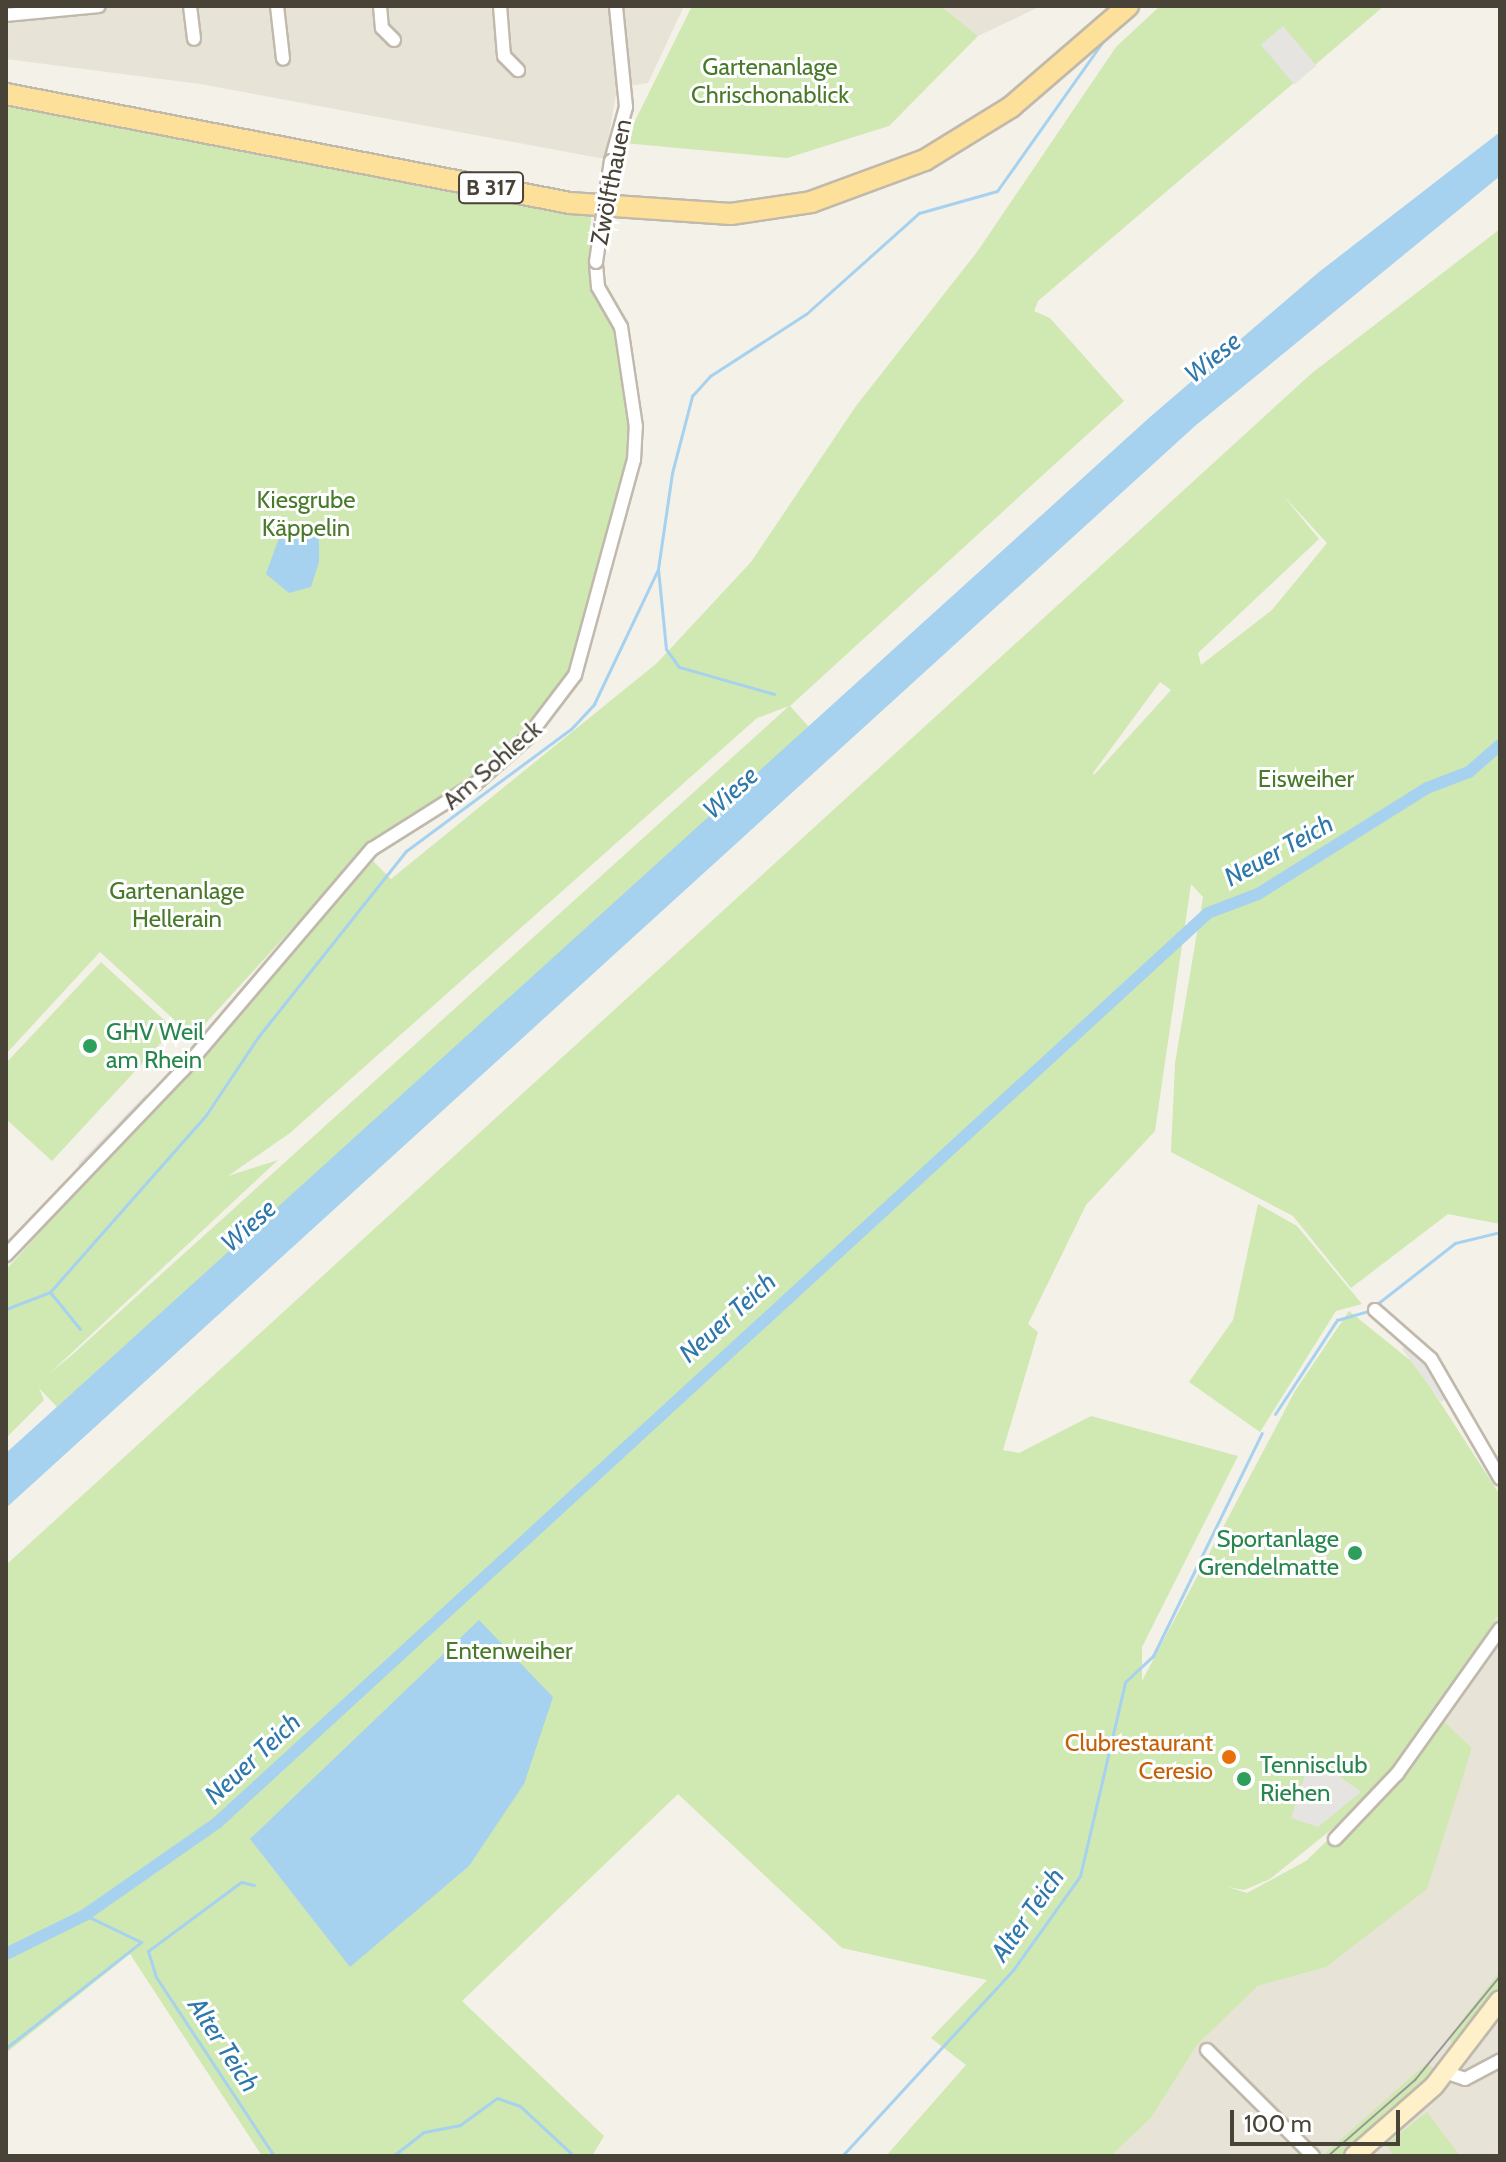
<!DOCTYPE html>
<meta charset="utf-8">
<style>
body{margin:0}
#map{position:relative;width:1506px;height:2162px;overflow:hidden;background:#f4f1e9;font-family:Cabin,sans-serif}
div>[style]{position:absolute}
.residential>*{inset:0;background:#e8e3d7}
.green>*{inset:0;background:#d0e8b2}
.parking>*{inset:0;background:#e6e4e1;transform-origin:0 0}
.water>*{inset:0;background:#a6d2f0}
.stream>*{height:3px;margin:-1.5px;padding:0 1.5px;transform-origin:1.5px;border-radius:1.5px;background:#a6d2f0}
.canal>*{height:12px;margin:-6px;padding:0 6px;transform-origin:6px;border-radius:6px;background:#a6d2f0}
.roads{filter:drop-shadow(2px 0 #c0b9ac) drop-shadow(-2px 0 #c0b9ac) drop-shadow(0 2px #c0b9ac) drop-shadow(0 -2px #c0b9ac)}
.minor>*{height:12px;margin:-6px;padding:0 6px;transform-origin:6px;border-radius:6px;background:#fff}
.secondary>*{height:18px;margin:-9px;padding:0 9px;transform-origin:9px;border-radius:9px;background:#fef1c9}
.primary>*{height:20px;margin:-10px;padding:0 10px;transform-origin:10px;border-radius:10px;background:#fde099}
.tram>*{height:2px;margin:-1px;padding:0 1px;transform-origin:1px;border-radius:1px;background:#989898}
.bridges{filter:drop-shadow(2px 0 #c0b9ac) drop-shadow(-2px 0 #c0b9ac) drop-shadow(0 2px #c0b9ac) drop-shadow(0 -2px #c0b9ac)}
.minor-bridge>*{height:12px;margin:-6px;padding:0 6px;transform-origin:6px;border-radius:6px;background:#fff}
.dots>*{width:22px;height:22px;translate:-50% -50%;box-sizing:border-box;border:4px solid #fff;border-radius:50%}
span{translate:-50% -50%;white-space:nowrap;text-align:center;line-height:1.15;-webkit-text-stroke:6px #fff;paint-order:stroke}
.shield-label span{padding:2px 6px;background:#fff;border:2px solid;border-radius:6px;-webkit-text-stroke-width:0}
.shield-label{font-size:22px;color:#484237;font-weight:700}
.park-label{font-size:24px;color:#497a2a}
.street-label{font-size:24px;color:#484237}
.leisure-label{font-size:24px;color:#27864d}
.left{translate:0 -50%;text-align:left}
.right{translate:-100% -50%;text-align:right}
.food-label{font-size:24px;color:#c56008}
.water-label{font-size:26px;color:#2e78ac;font-style:italic}
.frame{position:absolute;inset:0;border:8px solid #484237;pointer-events:none}
.scale{position:absolute;left:1230px;top:2110px;width:170px;height:36px;box-sizing:border-box;border:4px solid #484237;border-top:0;padding-left:10px;font-size:24px;line-height:28px;white-space:nowrap;color:#484237;-webkit-text-stroke:6px #fff;paint-order:stroke}
</style>
<div id="map">
<div class="residential">
<i style="clip-path:polygon(6px 6px,684px 6px,648px 83px,617px 88px,605px 159px,200px 84px,6px 59px)"></i>
<i style="clip-path:polygon(941px 6px,1041px 6px,978px 36px)"></i>
<i style="clip-path:polygon(1500px 1612px,1500px 2156px,1111px 2156px,1151px 2118px,1197px 2045px,1258px 1986px,1326px 1967px,1462px 1771px,1472px 1748px,1436px 1715px)"></i>
</div>
<div class="green">
<i style="clip-path:polygon(692px 6px,941px 6px,978px 36px,889px 126px,787px 158px,624px 143px)"></i>
<i style="clip-path:polygon(evenodd,1160px 6px,1384px 6px,1038px 301px,1034px 311px,1050px 318px,1124px 401px,790px 706px,810px 728px,57px 1407px,39px 1388px,44px 1400px,6px 1438px,6px 1270px,373px 861px,391px 879px,657px 663px,751px 562px,856px 406px,977px 252px,1116px 47px,1160px 6px,789px 706px,72px 1355px,50px 1373px,278px 1160px,228px 1176px,290px 1133px,757px 718px,789px 706px)"></i>
<i style="clip-path:polygon(6px 103px,591px 213px,590px 261px,614px 312px,636px 427px,583px 653px,557px 705px,475px 784px,408px 823px,309px 910px,193px 1037px,100px 952px,6px 1054px)"></i>
<i style="clip-path:polygon(evenodd,1500px 229px,1500px 1224px,1448px 1214px,1351px 1288px,1293px 1216px,1171px 1152px,1175px 1063px,1203px 897px,1191px 884px,1155px 1131px,1086px 1205px,1028px 1324px,1038px 1332px,1003px 1450px,1019px 1453px,1091px 1416px,1238px 1456px,1142px 1647px,1142px 1681px,1295px 1391px,1349px 1311px,1416px 1365px,1500px 1495px,1500px 1612px,1436px 1714px,1472px 1748px,1427px 1889px,1326px 1967px,1258px 1986px,1197px 2045px,1151px 2118px,1111px 2156px,886px 2156px,966px 2065px,931px 2038px,987px 1980px,842px 1948px,678px 1794px,462px 2001px,604px 2136px,592px 2156px,262px 2156px,130px 1954px,6px 2053px,6px 1565px,1312px 373px,1500px 229px,1282px 494px,1327px 543px,1272px 610px,1201px 665px,1198px 653px,1319px 539px,1282px 494px,1500px 229px,1160px 682px,1171px 690px,1094px 775px,1093px 773px,1160px 682px,1500px 229px,1373px 1796px,1306px 1861px,1247px 1893px,1228px 1887px,1244px 1890px,1270px 1879px,1373px 1796px)"></i>
<i style="clip-path:polygon(101px 962px,174px 1029px,52px 1161px,6px 1119px,6px 1063px)"></i>
<i style="clip-path:polygon(1258px 1204px,1297px 1226px,1362px 1304px,1336px 1311px,1260px 1432px,1189px 1382px,1233px 1320px)"></i>
<i style="clip-path:polygon(1500px 1971px,1500px 1990px,1455px 2050px,1449px 2037px)"></i>
<i style="clip-path:polygon(1427px 2063px,1437px 2072px,1381px 2122px,1342px 2156px,1322px 2156px)"></i>
<i style="clip-path:polygon(1427px 2112px,1460px 2156px,1394px 2156px,1386px 2144px)"></i>
</div>
<div class="parking">
<i style="left:1283px;top:26px;width:52px;height:29px;rotate:50deg"></i>
<i style="clip-path:polygon(146px 1094px,154px 1101px,85px 1176px,78px 1164px)"></i>
<i style="clip-path:polygon(1407px 1344px,1423px 1357px,1447px 1399px,1441px 1402px,1402px 1349px)"></i>
<i style="clip-path:polygon(1311px 1756px,1361px 1792px,1318px 1827px,1291px 1818px)"></i>
</div>
<div class="water">
<i style="clip-path:polygon(1500px 132px,1500px 176px,1195px 426px,6px 1508px,6px 1453px,1150px 417px,1319px 272px)"></i>
<i style="clip-path:polygon(304px 521px,319px 528px,319px 562px,311px 587px,289px 593px,266px 574px,281px 532px)"></i>
<i style="clip-path:polygon(479px 1620px,553px 1697px,524px 1784px,469px 1866px,350px 1967px,250px 1839px)"></i>
</div>
<div class="stream">
<i style="left:774px;top:694px;width:99px;rotate:-164.1deg"></i>
<i style="left:679px;top:667px;width:22px;rotate:-126deg"></i>
<i style="left:666px;top:649px;width:80px;rotate:-95.7deg"></i>
<i style="left:658px;top:569px;width:97px;rotate:-81.7deg"></i>
<i style="left:672px;top:473px;width:80px;rotate:-75.4deg"></i>
<i style="left:692px;top:396px;width:27px;rotate:-48deg"></i>
<i style="left:710px;top:376px;width:114px;rotate:-32.9deg"></i>
<i style="left:806px;top:314px;width:152px;rotate:-41.8deg"></i>
<i style="left:919px;top:213px;width:81px;rotate:-15.8deg"></i>
<i style="left:997px;top:191px;width:189px;rotate:-54.7deg"></i>
<i style="left:1377px;top:1304px;width:99px;rotate:-38deg"></i>
<i style="left:1455px;top:1243px;width:46px;rotate:-13.7deg"></i>
<i style="left:6px;top:1309px;width:47px;rotate:-21.1deg"></i>
<i style="left:80px;top:1329px;width:48px;rotate:-129deg"></i>
<i style="left:50px;top:1292px;width:236px;rotate:-48.6deg"></i>
<i style="left:206px;top:1115px;width:94px;rotate:-56.3deg"></i>
<i style="left:258px;top:1037px;width:238px;rotate:-51.5deg"></i>
<i style="left:406px;top:851px;width:205px;rotate:-36.5deg"></i>
<i style="left:571px;top:729px;width:34px;rotate:-47deg"></i>
<i style="left:594px;top:704px;width:149px;rotate:-64.6deg"></i>
<i style="left:1275px;top:1414px;width:113px;rotate:-56.6deg"></i>
<i style="left:1337px;top:1320px;width:32px;rotate:-16deg"></i>
<i style="left:254px;top:1885px;width:13px;rotate:-167deg"></i>
<i style="left:241px;top:1882px;width:116px;rotate:143.4deg"></i>
<i style="left:148px;top:1951px;width:27px;rotate:73deg"></i>
<i style="left:156px;top:1977px;width:214px;rotate:56.6deg"></i>
<i style="left:6px;top:2048px;width:172px;rotate:-38.1deg"></i>
<i style="left:141px;top:1942px;width:62px;rotate:-154.3deg"></i>
<i style="left:393px;top:2156px;width:39px;rotate:-38deg"></i>
<i style="left:424px;top:2132px;width:37px;rotate:-11deg"></i>
<i style="left:460px;top:2125px;width:46px;rotate:-36.1deg"></i>
<i style="left:497px;top:2098px;width:24px;rotate:19deg"></i>
<i style="left:520px;top:2106px;width:74px;rotate:42.8deg"></i>
<i style="left:842px;top:2156px;width:253px;rotate:-47.4deg"></i>
<i style="left:1013px;top:1970px;width:115px;rotate:-54.5deg"></i>
<i style="left:1080px;top:1876px;width:199px;rotate:-76.9deg"></i>
<i style="left:1125px;top:1682px;width:38px;rotate:-43deg"></i>
<i style="left:1153px;top:1656px;width:248px;rotate:-64deg"></i>
</div>
<div class="canal">
<i style="left:6px;top:1954px;width:88px;rotate:-26.3deg"></i>
<i style="left:85px;top:1915px;width:161px;rotate:-34.9deg"></i>
<i style="left:217px;top:1823px;width:1345px;rotate:-42.56deg"></i>
<i style="left:1208px;top:913px;width:53px;rotate:-20.8deg"></i>
<i style="left:1258px;top:894px;width:199px;rotate:-32.1deg"></i>
<i style="left:1427px;top:788px;width:45px;rotate:-20.9deg"></i>
<i style="left:1469px;top:772px;width:41px;rotate:-41.1deg"></i>
</div>
<div class="roads">
<div class="minor">
<i style="left:190px;top:6px;width:33px;rotate:83deg"></i>
<i style="left:277px;top:6px;width:53px;rotate:83.5deg"></i>
<i style="left:380px;top:6px;width:22px;rotate:85deg"></i>
<i style="left:382px;top:28px;width:17px;rotate:45deg"></i>
<i style="left:500px;top:6px;width:50px;rotate:85.4deg"></i>
<i style="left:504px;top:56px;width:20px;rotate:45deg"></i>
<i style="left:6px;top:15px;width:93px;rotate:-5.5deg"></i>
<i style="left:611px;top:161px;width:56px;rotate:-74.5deg"></i>
<i style="left:626px;top:107px;width:101px;rotate:-95.7deg"></i>
<i style="left:6px;top:1255px;width:256px;rotate:-46.3deg"></i>
<i style="left:183px;top:1070px;width:291px;rotate:-49.5deg"></i>
<i style="left:372px;top:849px;width:122px;rotate:-32.3deg"></i>
<i style="left:475px;top:784px;width:69px;rotate:-41.5deg"></i>
<i style="left:527px;top:738px;width:79px;rotate:-52.7deg"></i>
<i style="left:575px;top:675px;width:223px;rotate:-74.7deg"></i>
<i style="left:634px;top:460px;width:33px;rotate:-87deg"></i>
<i style="left:636px;top:427px;width:101px;rotate:-98.5deg"></i>
<i style="left:621px;top:327px;width:46px;rotate:-119.9deg"></i>
<i style="left:598px;top:287px;width:25px;rotate:-95deg"></i>
<i style="left:1375px;top:1310px;width:74px;rotate:41.2deg"></i>
<i style="left:1431px;top:1359px;width:138px;rotate:59.9deg"></i>
<i style="left:1335px;top:1839px;width:90px;rotate:-46.4deg"></i>
<i style="left:1397px;top:1774px;width:178px;rotate:-54.6deg"></i>
<i style="left:1207px;top:2050px;width:150px;rotate:45deg"></i>
<i style="left:1445px;top:2072px;width:21px;rotate:19deg"></i>
<i style="left:1465px;top:2079px;width:40px;rotate:-28deg"></i>
</div>
<div class="secondary">
<i style="left:1354px;top:2156px;width:106px;rotate:-41.2deg"></i>
<i style="left:1434px;top:2086px;width:108px;rotate:-52.5deg"></i>
</div>
<div class="primary">
<i style="left:6px;top:94px;width:574px;rotate:10.94deg"></i>
<i style="left:570px;top:203px;width:161px;rotate:3.9deg"></i>
<i style="left:731px;top:214px;width:81px;rotate:-8.5deg"></i>
<i style="left:811px;top:202px;width:121px;rotate:-20.2deg"></i>
<i style="left:925px;top:160px;width:101px;rotate:-31.6deg"></i>
<i style="left:1011px;top:107px;width:155px;rotate:-40.8deg"></i>
</div>
</div>
<div class="tram">
<i style="left:1328px;top:2156px;width:116px;rotate:-41.1deg"></i>
<i style="left:1415px;top:2080px;width:134px;rotate:-50.7deg"></i>
</div>
<div class="bridges">
<div class="minor-bridge">
<i style="left:596px;top:262px;width:102px;rotate:-81.6deg"></i>
</div>
</div>
<div class="dots">
<i style="left:90px;top:1046px;background:#2e9e5b"></i>
<i style="left:1355px;top:1553px;background:#2e9e5b"></i>
<i style="left:1229px;top:1757px;background:#e8710a"></i>
<i style="left:1244px;top:1779px;background:#2e9e5b"></i>
</div>
<div class="shield-label">
<span style="left:491px;top:188px">B 317</span>
</div>
<div class="park-label">
<span style="left:770px;top:81px">Gartenanlage<br>Chrischonablick</span>
<span style="left:306px;top:514px">Kiesgrube<br>Käppelin</span>
<span style="left:1306px;top:779px">Eisweiher</span>
<span style="left:177px;top:905px">Gartenanlage<br>Hellerain</span>
<span style="left:509px;top:1651px">Entenweiher</span>
</div>
<div class="street-label">
<span style="left:611px;top:182px;rotate:-79deg">Zwölfthauen</span>
<span style="left:492px;top:765px;rotate:-41deg">Am Sohleck</span>
</div>
<div class="leisure-label">
<span class="left" style="left:106px;top:1046px">GHV Weil<br>am Rhein</span>
<span class="right" style="left:1339px;top:1553px">Sportanlage<br>Grendelmatte</span>
<span class="left" style="left:1260px;top:1779px">Tennisclub<br>Riehen</span>
</div>
<div class="food-label">
<span class="right" style="left:1213px;top:1757px">Clubrestaurant<br>Ceresio</span>
</div>
<div class="water-label">
<span style="left:1213px;top:358px;rotate:-39deg">Wiese</span>
<span style="left:731px;top:793px;rotate:-42deg">Wiese</span>
<span style="left:1279px;top:851px;rotate:-29deg">Neuer Teich</span>
<span style="left:249px;top:1226px;rotate:-42deg">Wiese</span>
<span style="left:728px;top:1318px;rotate:-42deg">Neuer Teich</span>
<span style="left:253px;top:1759px;rotate:-43deg">Neuer Teich</span>
<span style="left:1028px;top:1915px;rotate:-55deg">Alter Teich</span>
<span style="left:223px;top:2045px;rotate:57deg">Alter Teich</span>
</div>
<div class="frame"></div>
<div class="scale">100 m</div>
</div>
